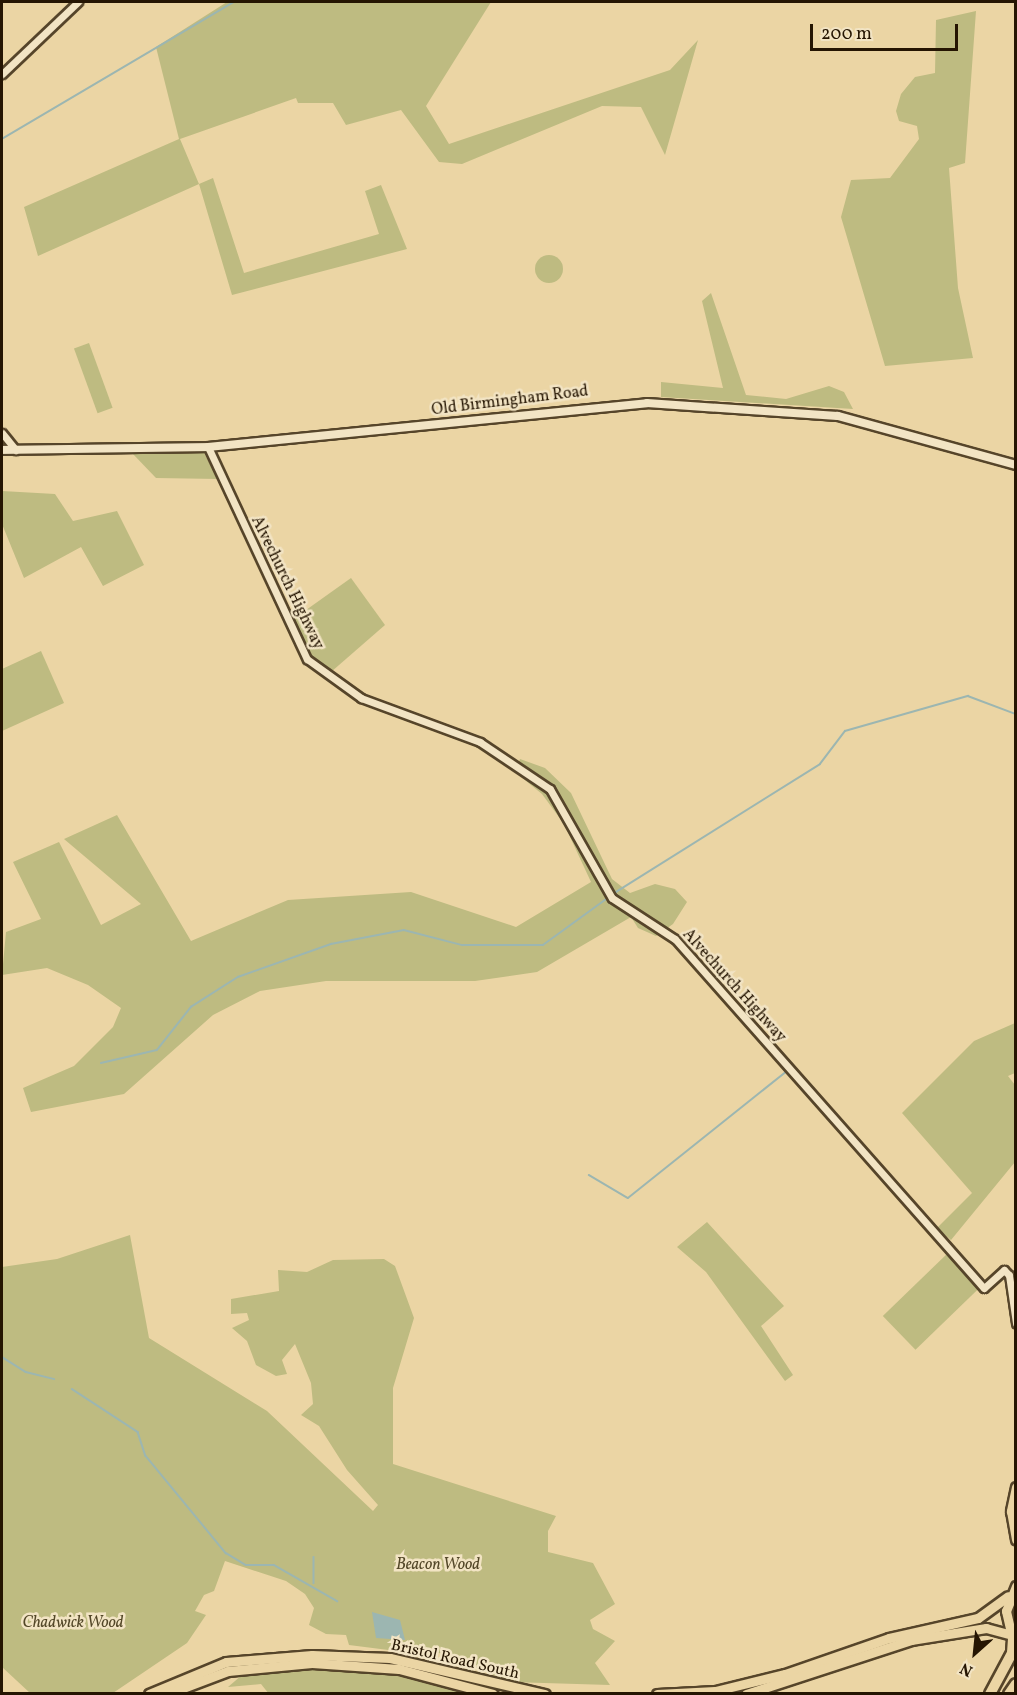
<!DOCTYPE html>
<style>
body{margin:0}
#map{position:relative;width:1017px;height:1695px;overflow:hidden;background:#ebd5a4;font-family:Vollkorn,serif}
div>[style]{position:absolute}
.green>*{inset:0;background:#bebb81;transform-origin:0 0}
.round{border-radius:50%}
.water>*{inset:0;background:#9cb6b1}
.stream>*{height:1.5px;margin:-0.75px;padding:0 0.75px;transform-origin:0.75px;border-radius:0.75px;background:#9cb6b1}
.roads{filter:drop-shadow(2px 0 #56452a) drop-shadow(-2px 0 #56452a) drop-shadow(0 2px #56452a) drop-shadow(0 -2px #56452a)}
.tertiary>*{height:7px;margin:-3.5px;padding:0 3.5px;transform-origin:3.5px;border-radius:3.5px;background:#f2e4c4}
.secondary>*{height:8px;margin:-4px;padding:0 4px;transform-origin:4px;border-radius:4px;background:#f2e4c4}
.trunk>*{height:9px;margin:-4.5px;padding:0 4.5px;transform-origin:4.5px;border-radius:4.5px;background:#ebd5a4}
.motorway>*{height:10px;margin:-5px;padding:0 5px;transform-origin:5px;border-radius:5px;background:#ebd5a4}
span{translate:-50% -50%;white-space:nowrap;text-align:center;line-height:1.15;-webkit-text-stroke:5px #f2e4c4;paint-order:stroke}
.street-label{font-size:16px;color:#251502}
.park-label{font-size:16px;color:#534728;font-style:italic}
.frame{position:absolute;inset:0;border:3px solid #251502;pointer-events:none}
.north{position:absolute;left:945px;top:1623px;width:60px;height:60px;-webkit-text-stroke:4px #f2e4c4;paint-order:stroke;rotate:207deg;font-size:16px;font-weight:700;line-height:24px;text-align:center;color:#251502}
.north::after{content:'';display:block;margin:auto;width:21px;height:27px;background:#251502;clip-path:polygon(50% 0,100% 100%,50% 72%,0 100%)}
.scale{position:absolute;left:810px;top:24px;width:148px;height:27px;box-sizing:border-box;border:3px solid #251502;border-top:0;padding-left:8px;font-size:18px;line-height:21px;white-space:nowrap;color:#251502;-webkit-text-stroke:4px #f2e4c4;paint-order:stroke}
</style>
<div id="map">
<div class="green">
<i style="clip-path:polygon(227px 2px,491px 2px,426px 106px,449px 144px,670px 70px,698px 40px,665px 155px,641px 107px,602px 106px,462px 164px,439px 162px,401px 110px,346px 125px,333px 103px,298px 103px,296px 98px,180px 139px,199px 184px,213px 178px,244px 273px,379px 234px,365px 191px,381px 185px,407px 249px,232px 295px,199px 184px,38px 256px,24px 207px,179px 139px,156px 47px)"></i>
<i style="clip-path:polygon(976px 11px,965px 163px,949px 168px,958px 288px,973px 358px,885px 366px,841px 217px,851px 180px,890px 178px,919px 139px,917px 126px,899px 121px,896px 111px,901px 94px,915px 77px,935px 73px,936px 20px)"></i>
<i class="round" style="left:535px;top:255px;width:28px;height:28px"></i>
<i style="clip-path:polygon(711px 293px,746px 395px,786px 399px,829px 386px,844px 392px,853px 409px,661px 397px,661px 382px,723px 388px,702px 301px)"></i>
<i style="left:89px;top:343px;width:69px;height:16px;rotate:70deg"></i>
<i style="clip-path:polygon(132px 453px,204px 453px,218px 479px,156px 478px)"></i>
<i style="clip-path:polygon(2px 491px,55px 494px,73px 521px,117px 511px,144px 565px,103px 586px,81px 547px,24px 578px,2px 524px)"></i>
<i style="clip-path:polygon(351px 578px,385px 625px,331px 672px,312px 656px,292px 620px)"></i>
<i style="clip-path:polygon(41px 651px,64px 703px,2px 731px,2px 669px)"></i>
<i style="clip-path:polygon(520px 759px,545px 768px,571px 793px,612px 879px,630px 893px,655px 884px,675px 889px,687px 902px,673px 924px,656px 936px,638px 928px,631px 917px,537px 972px,475px 981px,326px 981px,260px 991px,213px 1015px,124px 1094px,31px 1112px,23px 1088px,74px 1066px,113px 1027px,121px 1008px,88px 985px,47px 968px,2px 975px,6px 932px,41px 919px,13px 862px,59px 842px,101px 925px,141px 904px,64px 839px,117px 815px,191px 941px,288px 900px,411px 892px,516px 927px,591px 882px,564px 824px,542px 794px,515px 772px)"></i>
<i style="clip-path:polygon(1015px 1023px,1015px 1073px,1008px 1076px,1015px 1085px,1015px 1162px,951px 1240px,937px 1228px,972px 1193px,902px 1113px,974px 1041px)"></i>
<i style="clip-path:polygon(707px 1222px,784px 1306px,761px 1326px,793px 1375px,785px 1381px,706px 1272px,677px 1247px)"></i>
<i style="clip-path:polygon(130px 1235px,149px 1338px,267px 1411px,373px 1511px,378px 1505px,347px 1470px,319px 1426px,301px 1415px,313px 1404px,311px 1383px,295px 1344px,282px 1360px,287px 1374px,276px 1376px,256px 1365px,247px 1341px,232px 1328px,249px 1320px,247px 1313px,231px 1314px,231px 1299px,279px 1291px,278px 1270px,307px 1272px,333px 1260px,384px 1259px,395px 1266px,414px 1318px,393px 1388px,393px 1464px,556px 1516px,548px 1531px,548px 1552px,593px 1563px,615px 1604px,590px 1620px,593px 1629px,615px 1641px,595px 1663px,610px 1685px,511px 1682px,429px 1649px,404px 1652px,349px 1645px,346px 1635px,326px 1634px,309px 1625px,314px 1608px,305px 1594px,286px 1581px,225px 1561px,214px 1591px,204px 1595px,195px 1611px,206px 1615px,187px 1643px,113px 1693px,30px 1693px,2px 1667px,2px 1267px,57px 1259px)"></i>
<i style="left:949px;top:1252px;width:47px;height:92px;rotate:46deg"></i>
<i style="clip-path:polygon(344px 1668px,424px 1680px,463px 1693px,269px 1694px,261px 1684px,228px 1687px,242px 1675px,280px 1669px)"></i>
</div>
<div class="water">
<i style="clip-path:polygon(372px 1612px,400px 1620px,405px 1640px,376px 1638px)"></i>
</div>
<div class="stream">
<i style="left:2px;top:139px;width:269px;rotate:-30.6deg"></i>
<i style="left:613px;top:894px;width:244px;rotate:-32.1deg"></i>
<i style="left:820px;top:764px;width:41px;rotate:-52.9deg"></i>
<i style="left:845px;top:731px;width:128px;rotate:-15.9deg"></i>
<i style="left:968px;top:696px;width:51px;rotate:20.6deg"></i>
<i style="left:101px;top:1063px;width:57px;rotate:-13.1deg"></i>
<i style="left:157px;top:1050px;width:55px;rotate:-51.7deg"></i>
<i style="left:191px;top:1007px;width:56px;rotate:-32.6deg"></i>
<i style="left:238px;top:977px;width:99px;rotate:-19.5deg"></i>
<i style="left:331px;top:944px;width:74px;rotate:-10.9deg"></i>
<i style="left:404px;top:930px;width:60px;rotate:14.5deg"></i>
<i style="left:462px;top:945px;width:81px"></i>
<i style="left:543px;top:945px;width:82px;rotate:-36deg"></i>
<i style="left:589px;top:1175px;width:45px;rotate:30.5deg"></i>
<i style="left:628px;top:1198px;width:203px;rotate:-38.6deg"></i>
<i style="left:2px;top:1357px;width:28px;rotate:32deg"></i>
<i style="left:26px;top:1372px;width:29px;rotate:14deg"></i>
<i style="left:72px;top:1389px;width:79px;rotate:33.1deg"></i>
<i style="left:138px;top:1432px;width:25px;rotate:72deg"></i>
<i style="left:146px;top:1456px;width:126px;rotate:50.5deg"></i>
<i style="left:226px;top:1553px;width:23px;rotate:31deg"></i>
<i style="left:246px;top:1565px;width:28px"></i>
<i style="left:274px;top:1565px;width:73px;rotate:29.7deg"></i>
<i style="left:314px;top:1557px;width:26px;rotate:90deg"></i>
</div>
<div class="roads">
<div class="tertiary">
<i style="left:2px;top:74px;width:105px;rotate:-43.5deg"></i>
<i style="left:2px;top:433px;width:22px;rotate:51deg"></i>
<i style="left:208px;top:447px;width:234px;rotate:65deg"></i>
<i style="left:307px;top:659px;width:67px;rotate:35.8deg"></i>
<i style="left:361px;top:698px;width:127px;rotate:20.3deg"></i>
<i style="left:480px;top:742px;width:84px;rotate:33.9deg"></i>
<i style="left:550px;top:789px;width:125px;rotate:60.4deg"></i>
<i style="left:612px;top:898px;width:75px;rotate:33.1deg"></i>
<i style="left:675px;top:939px;width:466px;rotate:48.5deg"></i>
<i style="left:984px;top:1288px;width:27px;rotate:-42deg"></i>
<i style="left:1004px;top:1270px;width:7px;rotate:45deg"></i>
<i style="left:1009px;top:1275px;width:49px;rotate:81.7deg"></i>
</div>
<div class="secondary">
<i style="left:2px;top:450px;width:206px;rotate:-0.8deg"></i>
<i style="left:208px;top:447px;width:441px;rotate:-5.7deg"></i>
<i style="left:647px;top:403px;width:191px;rotate:3.9deg"></i>
<i style="left:838px;top:416px;width:185px;rotate:15.4deg"></i>
</div>
<div class="trunk">
<i style="left:1016px;top:1487px;width:25px;rotate:102deg"></i>
<i style="left:1011px;top:1511px;width:29px;rotate:80deg"></i>
<i style="left:1012px;top:1637px;width:27px;rotate:-103deg"></i>
<i style="left:1006px;top:1611px;width:27px;rotate:-68deg"></i>
<i style="left:149px;top:1694px;width:83px;rotate:-22.6deg"></i>
<i style="left:226px;top:1662px;width:86px;rotate:-4.7deg"></i>
<i style="left:312px;top:1655px;width:78px;rotate:2.2deg"></i>
<i style="left:390px;top:1658px;width:159px;rotate:13.1deg"></i>
<i style="left:167px;top:1694px;width:65px;rotate:-20.7deg"></i>
<i style="left:228px;top:1671px;width:84px;rotate:-5.4deg"></i>
<i style="left:312px;top:1663px;width:87px;rotate:3.9deg"></i>
<i style="left:399px;top:1669px;width:97px;rotate:14.9deg"></i>
<i style="left:657px;top:1694px;width:58px;rotate:-3deg"></i>
<i style="left:715px;top:1691px;width:72px;rotate:-13.7deg"></i>
<i style="left:785px;top:1674px;width:110px;rotate:-19.1deg"></i>
<i style="left:889px;top:1638px;width:91px;rotate:-12.7deg"></i>
<i style="left:978px;top:1618px;width:37px;rotate:-36deg"></i>
<i style="left:746px;top:1694px;width:174px;rotate:-18.1deg"></i>
<i style="left:911px;top:1640px;width:76px;rotate:-9.1deg"></i>
<i style="left:986px;top:1628px;width:27px;rotate:15deg"></i>
</div>
<div class="motorway">
<i style="left:990px;top:1694px;width:47px;rotate:-61.8deg"></i>
<i style="left:1012px;top:1653px;width:15px;rotate:-86deg"></i>
<i style="left:1009px;top:1694px;width:12px;rotate:-55deg"></i>
</div>
</div>
<div class="street-label">
<span style="left:510px;top:401px;rotate:-7deg">Old Birmingham Road</span>
<span style="left:287px;top:583px;rotate:64deg">Alvechurch Highway</span>
<span style="left:734px;top:986px;rotate:48deg">Alvechurch Highway</span>
<span style="left:455px;top:1660px;rotate:13deg">Bristol Road South</span>
</div>
<div class="park-label">
<span style="left:438px;top:1565px">Beacon Wood</span>
<span style="left:73px;top:1623px">Chadwick Wood</span>
</div>
<div class="frame"></div>
<div class="north">N</div>
<div class="scale">200 m</div>
</div>
